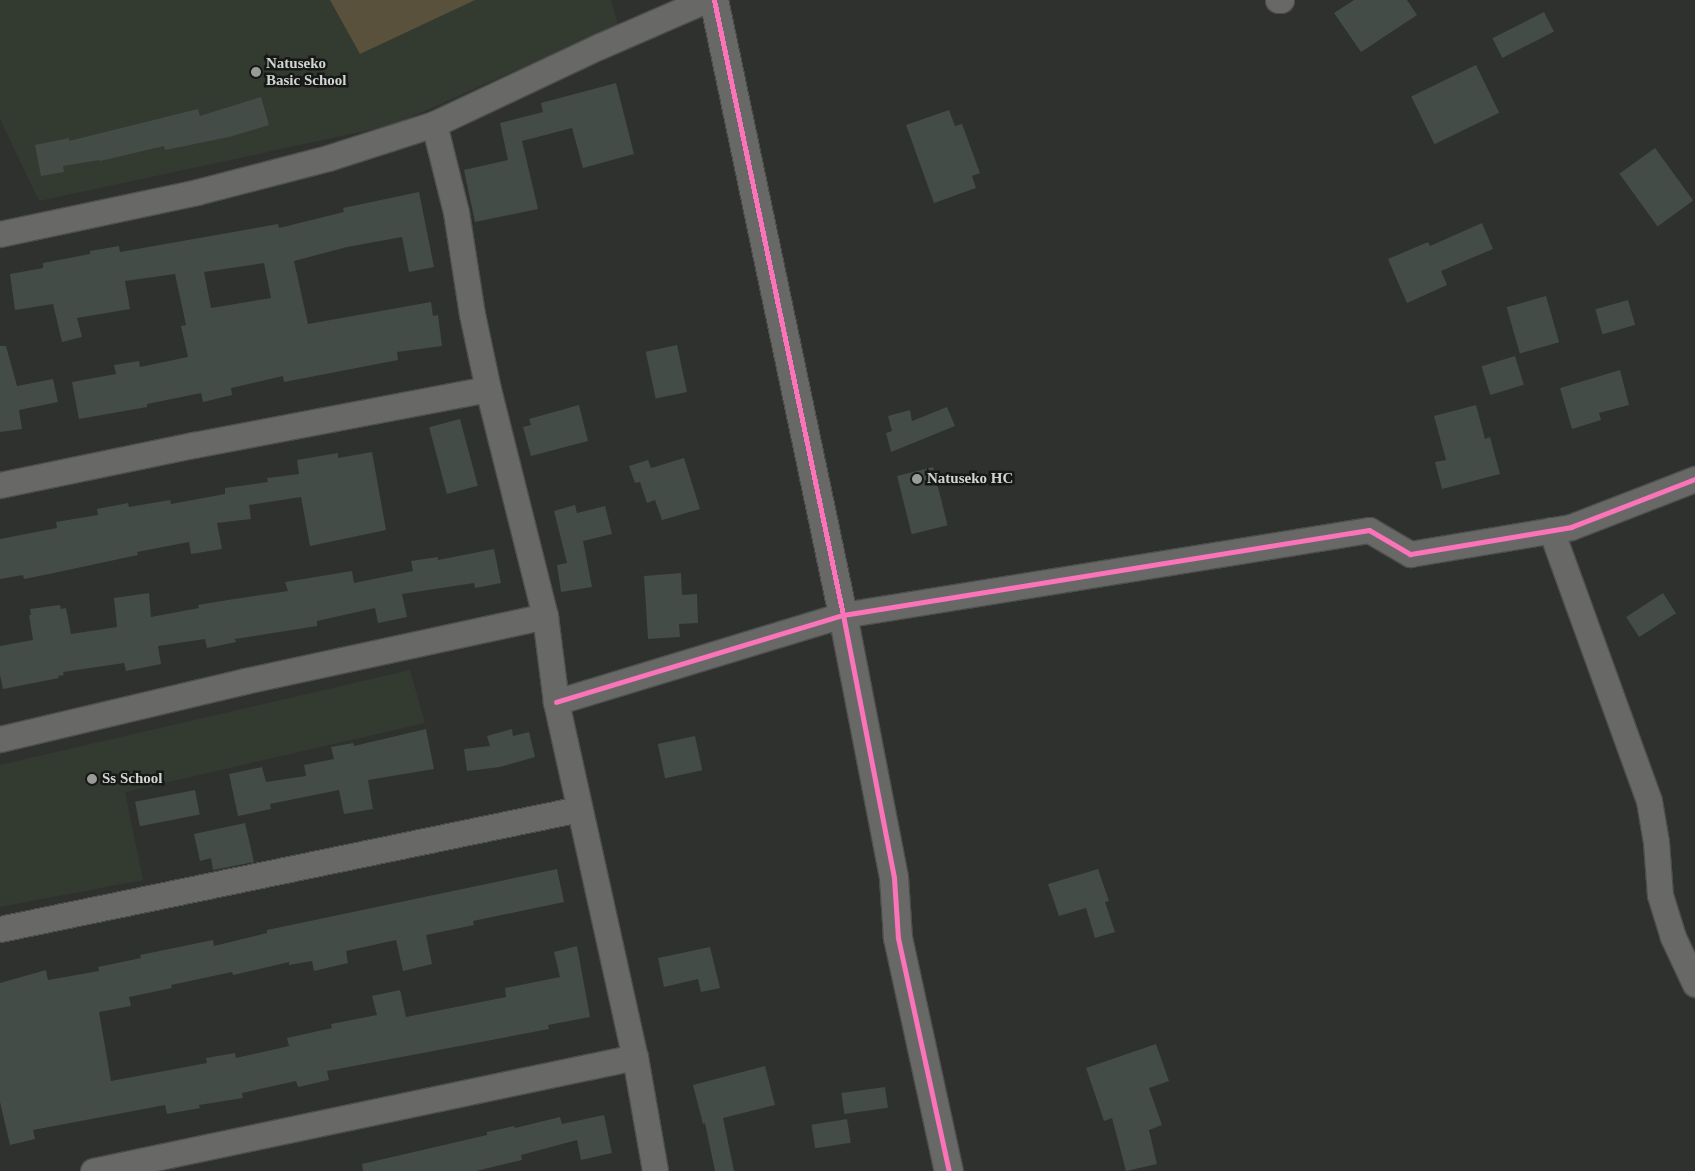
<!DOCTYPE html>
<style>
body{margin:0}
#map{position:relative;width:1695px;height:1171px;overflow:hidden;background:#2f312e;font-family:"Times New Roman",serif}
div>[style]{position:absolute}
.built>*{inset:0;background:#333b31}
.green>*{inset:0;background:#59513c}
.building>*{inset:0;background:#434c47;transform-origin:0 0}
.roads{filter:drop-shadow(1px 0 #4c4e4c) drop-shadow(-1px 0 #4c4e4c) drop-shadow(0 1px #4c4e4c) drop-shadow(0 -1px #4c4e4c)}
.minor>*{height:25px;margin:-12.5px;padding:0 12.5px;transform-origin:12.5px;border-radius:12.5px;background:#686867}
.tertiary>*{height:28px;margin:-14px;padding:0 14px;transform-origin:14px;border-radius:14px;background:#686867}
.cycleway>*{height:5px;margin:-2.5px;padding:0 2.5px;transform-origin:2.5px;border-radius:2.5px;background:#fb73b8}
.dots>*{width:14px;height:14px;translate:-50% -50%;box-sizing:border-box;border:2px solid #171917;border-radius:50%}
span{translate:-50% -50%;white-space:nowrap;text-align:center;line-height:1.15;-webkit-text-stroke:5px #171917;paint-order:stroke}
.poi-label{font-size:15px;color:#d2d4d1;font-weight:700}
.left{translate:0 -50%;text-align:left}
</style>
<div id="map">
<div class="built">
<i style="clip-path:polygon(0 0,611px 0,618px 25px,393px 125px,39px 201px,0 119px)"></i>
<i style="clip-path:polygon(410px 670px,425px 723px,125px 792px,143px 880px,0 907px,0 765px)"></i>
</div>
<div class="green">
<i style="clip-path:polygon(330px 0,475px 0,360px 54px)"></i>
</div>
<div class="building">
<i style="clip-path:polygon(1354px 0,1407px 0,1417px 15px,1361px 52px,1334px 13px)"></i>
<i style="left:1544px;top:12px;width:22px;height:58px;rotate:63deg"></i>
<i style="left:1476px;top:65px;width:53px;height:72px;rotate:64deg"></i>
<i style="clip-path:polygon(616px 83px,634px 154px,583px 168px,572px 128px,522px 141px,538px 209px,475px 222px,464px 170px,508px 160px,500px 123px,543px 112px,541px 103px)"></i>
<i style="clip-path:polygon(261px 97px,269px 125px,229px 137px,165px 150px,164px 146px,100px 161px,99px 160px,63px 166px,64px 172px,41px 176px,35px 145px,69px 138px,69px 141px,198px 109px,200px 116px)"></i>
<i style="clip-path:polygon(949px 110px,955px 126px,962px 124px,980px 173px,972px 176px,976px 188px,934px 203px,906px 125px)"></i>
<i style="left:1655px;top:148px;width:65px;height:44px;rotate:54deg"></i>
<i style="clip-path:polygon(evenodd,419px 192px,434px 267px,409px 272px,402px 237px,347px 247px,294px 261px,308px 324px,431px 302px,433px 316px,438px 315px,442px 346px,397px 352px,398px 360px,284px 382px,283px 376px,231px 388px,232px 395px,203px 402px,201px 393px,147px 404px,147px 407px,79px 419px,72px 382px,116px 374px,114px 365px,139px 361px,140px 367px,188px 357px,181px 326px,186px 325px,175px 274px,125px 281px,130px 309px,77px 318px,82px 337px,62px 342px,53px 304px,15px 310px,10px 274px,43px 268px,43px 263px,90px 254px,90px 251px,119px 246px,120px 252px,278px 224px,279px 228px,344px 212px,343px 208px,419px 192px,264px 263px,271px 298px,211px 308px,204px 272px,264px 263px)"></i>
<i style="clip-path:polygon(1482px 223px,1493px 249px,1441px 271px,1447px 285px,1407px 303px,1388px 259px,1428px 242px,1430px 246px)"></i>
<i style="left:1546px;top:296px;width:48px;height:41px;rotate:74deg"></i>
<i style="left:1628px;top:300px;width:26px;height:34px;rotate:74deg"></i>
<i style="left:677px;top:345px;width:48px;height:32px;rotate:78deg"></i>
<i style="clip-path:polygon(0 346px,6px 346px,17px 386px,53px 379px,58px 402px,19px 410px,22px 429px,0 432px)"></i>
<i style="left:1515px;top:356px;width:30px;height:35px;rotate:73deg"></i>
<i style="clip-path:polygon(1620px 370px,1629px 405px,1599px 413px,1601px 420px,1572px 429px,1560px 388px)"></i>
<i style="clip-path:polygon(579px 405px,588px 441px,531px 456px,523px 427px,531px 425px,529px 419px)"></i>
<i style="clip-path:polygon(1476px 405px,1485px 439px,1490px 437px,1500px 474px,1442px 489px,1435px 462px,1446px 460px,1434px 416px)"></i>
<i style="clip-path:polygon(947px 407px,955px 426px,891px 452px,886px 433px,892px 431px,888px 416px,910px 410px,912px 421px)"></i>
<i style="left:460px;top:419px;width:69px;height:32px;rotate:75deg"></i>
<i style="clip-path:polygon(372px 452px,386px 530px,310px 546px,301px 497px,249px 505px,251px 519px,217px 523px,222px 549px,191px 554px,189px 542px,137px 552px,138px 555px,49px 574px,24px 579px,23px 575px,0 579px,0 539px,57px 528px,56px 522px,98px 515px,97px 509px,128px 503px,129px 507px,170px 500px,171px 504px,225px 494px,225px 488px,268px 482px,267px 478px,299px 474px,297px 460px,338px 453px,338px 458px)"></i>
<i style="clip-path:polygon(684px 458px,700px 509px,662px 520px,655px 500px,647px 503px,640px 482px,635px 483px,629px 466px,648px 460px,651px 468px)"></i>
<i style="left:933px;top:467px;width:60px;height:37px;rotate:76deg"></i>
<i style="clip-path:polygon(575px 505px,577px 513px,605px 506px,612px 534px,583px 541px,592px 587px,561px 592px,557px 565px,567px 563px,554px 511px)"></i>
<i style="clip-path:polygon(494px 549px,501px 583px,475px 588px,474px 583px,402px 594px,407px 617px,378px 623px,375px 608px,317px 621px,317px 626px,235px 639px,236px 642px,207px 648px,205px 639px,158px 646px,161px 664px,126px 671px,124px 663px,63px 672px,64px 675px,58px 676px,59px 678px,3px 689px,0 675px,0 646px,33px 640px,29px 615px,31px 615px,30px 609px,60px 605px,61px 609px,66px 608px,71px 634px,117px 627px,114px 598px,149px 593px,151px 617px,199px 608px,198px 605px,228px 600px,288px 591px,285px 582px,352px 571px,354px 583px,413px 571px,411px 561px,438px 557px,438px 560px)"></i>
<i style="clip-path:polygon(681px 573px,682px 595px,697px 594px,698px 623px,679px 624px,680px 637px,648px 639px,644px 576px)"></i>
<i style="left:1663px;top:593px;width:24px;height:44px;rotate:57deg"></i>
<i style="clip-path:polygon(426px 729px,434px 769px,368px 780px,373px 809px,344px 814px,339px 790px,270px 804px,271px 809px,238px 816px,229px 774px,262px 767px,266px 782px,306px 776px,304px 765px,334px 759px,331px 747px,353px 743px,354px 746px)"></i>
<i style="clip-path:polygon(512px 729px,513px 736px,529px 732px,535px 757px,500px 767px,467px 771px,464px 749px,490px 746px,487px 736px)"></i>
<i style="left:695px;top:736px;width:35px;height:38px;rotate:78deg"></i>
<i style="left:195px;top:790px;width:25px;height:61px;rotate:79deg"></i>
<i style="clip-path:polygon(245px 823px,254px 862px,213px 870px,211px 858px,200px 861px,194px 834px)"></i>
<i style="clip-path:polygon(557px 869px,564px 902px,473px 921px,474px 925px,426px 935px,432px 964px,403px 971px,396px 940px,346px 951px,348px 963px,314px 971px,312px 961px,289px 965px,289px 962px,233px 975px,232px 972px,171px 985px,172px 988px,129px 997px,131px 1006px,99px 1012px,111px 1081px,207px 1063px,206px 1058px,235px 1053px,236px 1058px,289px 1046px,287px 1038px,332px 1028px,331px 1024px,377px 1015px,372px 996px,400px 990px,406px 1017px,506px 997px,505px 988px,560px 977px,554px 952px,577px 946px,590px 1017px,548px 1025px,549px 1029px,327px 1071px,329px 1080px,298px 1087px,296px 1081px,242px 1093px,243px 1098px,199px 1105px,200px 1108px,167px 1114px,165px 1105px,33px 1130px,35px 1139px,10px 1145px,0 1102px,0 983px,46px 970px,48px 980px,99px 971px,98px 967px,141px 958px,140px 955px,213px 940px,214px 946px,267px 933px,267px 930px)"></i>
<i style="clip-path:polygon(1098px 869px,1109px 901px,1105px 902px,1115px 932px,1095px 938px,1086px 908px,1059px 916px,1048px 884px)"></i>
<i style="clip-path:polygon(710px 947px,720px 988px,701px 992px,698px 979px,664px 987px,658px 958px)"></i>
<i style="clip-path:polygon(1156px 1044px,1169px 1081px,1149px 1088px,1162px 1125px,1149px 1130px,1157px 1164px,1126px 1171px,1112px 1118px,1104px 1121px,1086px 1068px)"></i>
<i style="clip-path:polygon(765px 1066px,775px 1105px,723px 1118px,734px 1171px,715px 1171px,705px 1123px,703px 1124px,693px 1085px)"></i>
<i style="left:885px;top:1087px;width:21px;height:44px;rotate:82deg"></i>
<i style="clip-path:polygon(604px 1115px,612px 1153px,581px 1160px,577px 1140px,521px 1155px,522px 1160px,476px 1171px,363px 1171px,362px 1164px,487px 1135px,487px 1132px,514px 1126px,515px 1128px,560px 1117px,562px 1124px)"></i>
<i style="left:847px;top:1119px;width:24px;height:36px;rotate:81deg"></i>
</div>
<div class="roads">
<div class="minor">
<i style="left:1278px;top:0;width:3px"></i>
<i style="left:434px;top:124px;width:91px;rotate:76deg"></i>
<i style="left:456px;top:212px;width:103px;rotate:81.1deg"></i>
<i style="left:472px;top:314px;width:77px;rotate:78deg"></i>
<i style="left:488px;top:389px;width:234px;rotate:75.9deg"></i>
<i style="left:545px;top:616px;width:87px;rotate:82.7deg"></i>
<i style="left:556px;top:702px;width:364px;rotate:77.5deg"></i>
<i style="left:635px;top:1057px;width:116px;rotate:80deg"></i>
<i style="left:0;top:234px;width:201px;rotate:-12deg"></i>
<i style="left:197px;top:192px;width:135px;rotate:-14.5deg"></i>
<i style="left:328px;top:158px;width:111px;rotate:-17.8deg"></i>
<i style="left:434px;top:124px;width:183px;rotate:-25.2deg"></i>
<i style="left:600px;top:46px;width:116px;rotate:-23.5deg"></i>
<i style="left:0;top:485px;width:198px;rotate:-11.7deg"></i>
<i style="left:194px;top:445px;width:299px;rotate:-10.8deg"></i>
<i style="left:1551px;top:530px;width:288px;rotate:70.1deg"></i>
<i style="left:1649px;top:801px;width:42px;rotate:80.3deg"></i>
<i style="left:1656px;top:842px;width:53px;rotate:85.7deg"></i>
<i style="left:1660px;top:895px;width:44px;rotate:72.8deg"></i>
<i style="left:1673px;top:937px;width:52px;rotate:64.9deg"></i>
<i style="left:556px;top:702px;width:300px;rotate:-16.9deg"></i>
<i style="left:843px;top:615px;width:533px;rotate:-9.18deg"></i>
<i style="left:1369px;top:530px;width:48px;rotate:30.3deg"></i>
<i style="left:1410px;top:554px;width:163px;rotate:-9.5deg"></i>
<i style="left:1571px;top:527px;width:133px;rotate:-21.2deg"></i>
<i style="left:0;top:739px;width:252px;rotate:-13.3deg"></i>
<i style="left:245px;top:681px;width:307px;rotate:-12.2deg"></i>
<i style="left:0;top:929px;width:591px;rotate:-11.71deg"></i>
<i style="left:93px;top:1171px;width:554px;rotate:-11.88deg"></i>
</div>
<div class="tertiary">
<i style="left:714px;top:0;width:628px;rotate:78.15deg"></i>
<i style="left:843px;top:615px;width:268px;rotate:79deg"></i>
<i style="left:894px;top:878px;width:60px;rotate:86.2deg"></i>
<i style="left:898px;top:938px;width:239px;rotate:77.7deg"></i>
</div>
</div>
<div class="cycleway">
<i style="left:714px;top:0;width:628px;rotate:78.15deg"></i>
<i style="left:843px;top:615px;width:268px;rotate:79deg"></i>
<i style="left:894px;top:878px;width:60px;rotate:86.2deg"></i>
<i style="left:898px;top:938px;width:239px;rotate:77.7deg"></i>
<i style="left:556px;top:702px;width:300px;rotate:-16.9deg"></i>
<i style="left:843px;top:615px;width:533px;rotate:-9.18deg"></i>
<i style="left:1369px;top:530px;width:48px;rotate:30.3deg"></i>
<i style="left:1410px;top:554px;width:163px;rotate:-9.5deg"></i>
<i style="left:1571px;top:527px;width:133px;rotate:-21.2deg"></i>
</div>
<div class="dots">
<i style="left:256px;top:72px;background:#999b98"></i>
<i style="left:917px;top:479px;background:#999b98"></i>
<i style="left:92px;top:779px;background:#999b98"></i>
</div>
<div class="poi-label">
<span class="left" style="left:266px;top:72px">Natuseko<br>Basic School</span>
<span class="left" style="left:927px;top:479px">Natuseko HC</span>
<span class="left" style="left:102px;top:779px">Ss School</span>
</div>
</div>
